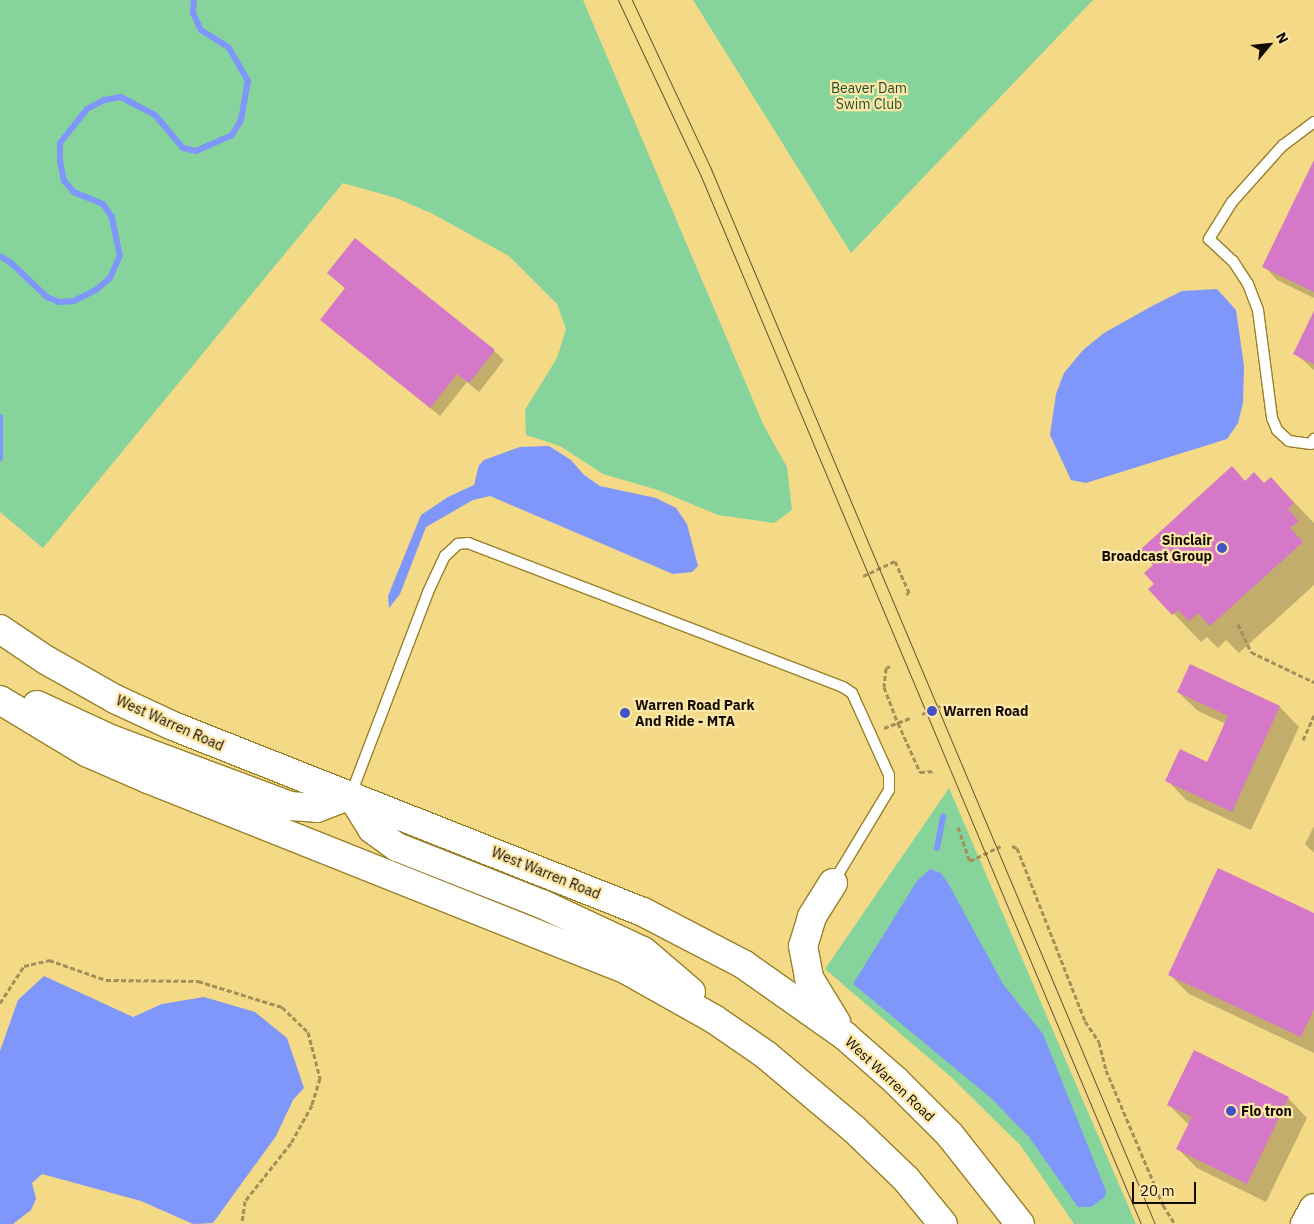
<!DOCTYPE html>
<style>
body{margin:0}
#map{position:relative;width:1314px;height:1224px;overflow:hidden;background:#f4d987;font-family:"IBM Plex Sans",sans-serif}
div>[style]{position:absolute}
.green>*{inset:0;background:#86d49c}
.water>*{inset:0;background:#7f96fb}
.shadow>*{inset:0;background:#0003}
.stream>*{height:6px;margin:-3px;padding:0 3px;transform-origin:3px;border-radius:3px;background:#7f96fb}
.building>*{inset:0;background:#d478c7}
.path>*{height:3px;margin-top:-1.5px;transform-origin:0;background:repeating-linear-gradient(90deg,#a38f57 0 5px,transparent 0 7.5px)}
.roads{filter:drop-shadow(1px 0 #99802b) drop-shadow(-1px 0 #99802b) drop-shadow(0 1px #99802b) drop-shadow(0 -1px #99802b)}
.service>*{height:10px;margin:-5px;padding:0 5px;transform-origin:5px;border-radius:5px;background:#fff}
.secondary>*{height:28px;margin:-14px;padding:0 14px;transform-origin:14px;border-radius:14px;background:#fff}
.primary>*{height:28px;margin:-14px;padding:0 14px;transform-origin:14px;border-radius:14px;background:#fff}
.tram>*{height:1px;margin:-0.5px;padding:0 0.5px;transform-origin:0.5px;border-radius:0.5px;background:#645531}
.dots>*{width:14px;height:14px;translate:-50% -50%;box-sizing:border-box;border:2px solid #fce7a7;border-radius:50%}
span{translate:-50% -50%;white-space:nowrap;text-align:center;line-height:1.15;-webkit-text-stroke:4.5px #fce7a7;paint-order:stroke}
.park-label{font-size:14px;color:#204d2e}
.poi-label{font-size:14px;color:#120a00;font-weight:700}
.right{translate:-100% -50%;text-align:right}
.left{translate:0 -50%;text-align:left}
.street-label{font-size:14px;color:#120a00}
.north{position:absolute;left:1244px;top:20px;width:50px;height:50px;-webkit-text-stroke:4px #fce7a7;paint-order:stroke;rotate:62deg;font-size:14px;font-weight:700;line-height:20px;text-align:center;color:#120a00}
.north::after{content:'';display:block;margin:auto;width:18px;height:22px;background:#120a00;clip-path:polygon(50% 0,100% 100%,50% 72%,0 100%)}
.scale{position:absolute;left:1132px;top:1182px;width:64px;height:22px;box-sizing:border-box;border:2px solid #120a00;border-top:0;padding-left:6px;font-size:15px;line-height:18px;white-space:nowrap;color:#120a00;-webkit-text-stroke:4px #fce7a7;paint-order:stroke}
</style>
<div id="map">
<div class="green">
<i style="clip-path:polygon(0 0,583px 0,764px 426px,787px 467px,792px 510px,774px 523px,718px 515px,658px 490px,603px 474px,560px 446px,526px 435px,525px 410px,557px 358px,566px 329px,557px 304px,509px 256px,431px 213px,396px 198px,343px 183px,43px 548px,0 512px)"></i>
<i style="clip-path:polygon(693px 0,1093px 0,851px 253px)"></i>
<i style="clip-path:polygon(949px 788px,1136px 1224px,1074px 1224px,1021px 1146px,951px 1077px,825px 969px)"></i>
</div>
<div class="water">
<i style="clip-path:polygon(1217px 289px,1236px 310px,1244px 366px,1243px 403px,1238px 423px,1227px 439px,1086px 483px,1071px 480px,1050px 435px,1056px 394px,1064px 373px,1083px 350px,1104px 333px,1154px 305px,1182px 291px)"></i>
<i style="clip-path:polygon(549px 446px,571px 460px,584px 475px,600px 486px,656px 498px,676px 508px,687px 524px,698px 566px,692px 572px,673px 574px,490px 496px,473px 500px,426px 527px,400px 594px,389px 608px,388px 596px,421px 515px,448px 497px,474px 485px,479px 465px,484px 460px,520px 447px)"></i>
<i style="clip-path:polygon(930px 869px,941px 873px,948px 883px,1003px 984px,1043px 1034px,1106px 1191px,1105px 1197px,1091px 1207px,1078px 1207px,1029px 1137px,991px 1098px,853px 984px,917px 881px)"></i>
<i style="clip-path:polygon(44px 976px,133px 1017px,162px 1004px,204px 997px,255px 1012px,287px 1038px,304px 1088px,293px 1100px,276px 1136px,213px 1223px,193px 1224px,141px 1201px,42px 1174px,32px 1183px,36px 1199px,31px 1210px,13px 1224px,0 1224px,0 1051px,18px 1000px)"></i>
</div>
<div class="shadow">
<i style="clip-path:polygon(1314px 167px,1314px 298px,1277px 280px,1264px 266px)"></i>
<i style="clip-path:polygon(328px 273px,494px 351px,504px 360px,479px 392px,467px 382px,440px 416px,322px 320px,346px 289px)"></i>
<i style="clip-path:polygon(1314px 314px,1314px 370px,1295px 353px)"></i>
<i style="clip-path:polygon(1271px 478px,1314px 523px,1314px 585px,1239px 653px,1226px 640px,1218px 648px,1207px 637px,1201px 642px,1150px 589px,1246px 482px,1264px 484px)"></i>
<i style="clip-path:polygon(1190px 666px,1280px 707px,1299px 727px,1251px 830px,1186px 800px,1167px 780px,1208px 763px,1226px 724px,1198px 711px,1178px 692px)"></i>
<i style="clip-path:polygon(1314px 826px,1314px 853px,1305px 844px)"></i>
<i style="clip-path:polygon(1314px 914px,1314px 1053px,1189px 994px,1170px 975px)"></i>
<i style="clip-path:polygon(1288px 1098px,1307px 1118px,1266px 1202px,1197px 1168px,1178px 1149px,1189px 1125px,1169px 1105px)"></i>
</div>
<div class="stream">
<i style="left:0;top:256px;width:13px;rotate:32deg"></i>
<i style="left:11px;top:263px;width:50px;rotate:43.4deg"></i>
<i style="left:47px;top:297px;width:13px;rotate:23deg"></i>
<i style="left:59px;top:302px;width:15px;rotate:-4deg"></i>
<i style="left:74px;top:301px;width:25px;rotate:-27deg"></i>
<i style="left:96px;top:290px;width:18px;rotate:-41deg"></i>
<i style="left:110px;top:278px;width:24px;rotate:-66deg"></i>
<i style="left:120px;top:256px;width:40px;rotate:-102deg"></i>
<i style="left:112px;top:217px;width:16px;rotate:-125deg"></i>
<i style="left:103px;top:204px;width:31px;rotate:-158deg"></i>
<i style="left:74px;top:192px;width:15px;rotate:-132deg"></i>
<i style="left:64px;top:181px;width:20px;rotate:-101deg"></i>
<i style="left:60px;top:161px;width:18px;rotate:-90deg"></i>
<i style="left:60px;top:143px;width:43px;rotate:-51.5deg"></i>
<i style="left:87px;top:109px;width:19px;rotate:-28deg"></i>
<i style="left:104px;top:100px;width:17px;rotate:-10deg"></i>
<i style="left:121px;top:97px;width:38px;rotate:28deg"></i>
<i style="left:155px;top:115px;width:43px;rotate:49.7deg"></i>
<i style="left:183px;top:148px;width:13px;rotate:13deg"></i>
<i style="left:196px;top:151px;width:39px;rotate:-24deg"></i>
<i style="left:232px;top:135px;width:17px;rotate:-59deg"></i>
<i style="left:241px;top:120px;width:40px;rotate:-80deg"></i>
<i style="left:248px;top:81px;width:39px;rotate:-120deg"></i>
<i style="left:228px;top:47px;width:32px;rotate:-148deg"></i>
<i style="left:201px;top:30px;width:19px;rotate:-115deg"></i>
<i style="left:193px;top:13px;width:13px;rotate:-86deg"></i>
<i style="left:0;top:417px;width:41px;rotate:90deg"></i>
<i style="left:937px;top:848px;width:32px;rotate:-79deg"></i>
</div>
<div class="building">
<i style="clip-path:polygon(1314px 160px,1314px 292px,1262px 267px)"></i>
<i style="clip-path:polygon(355px 238px,495px 350px,469px 383px,457px 374px,430px 408px,320px 320px,345px 288px,327px 273px)"></i>
<i style="clip-path:polygon(1314px 311px,1314px 364px,1293px 354px)"></i>
<i style="clip-path:polygon(1232px 466px,1245px 481px,1254px 472px,1264px 483px,1271px 477px,1294px 503px,1288px 509px,1299px 521px,1290px 528px,1303px 542px,1210px 626px,1198px 613px,1189px 621px,1178px 610px,1172px 615px,1148px 589px,1154px 584px,1144px 573px,1153px 565px,1140px 550px)"></i>
<i style="clip-path:polygon(1190px 664px,1280px 706px,1232px 812px,1165px 781px,1180px 749px,1207px 762px,1228px 716px,1177px 692px)"></i>
<i style="clip-path:polygon(1218px 868px,1314px 913px,1314px 1009px,1301px 1037px,1168px 975px)"></i>
<i style="clip-path:polygon(1194px 1050px,1289px 1097px,1247px 1184px,1176px 1149px,1192px 1117px,1167px 1105px)"></i>
</div>
<div class="path">
<i style="left:863px;top:576px;width:35px;rotate:-25deg"></i>
<i style="left:895px;top:561px;width:35px;rotate:66deg"></i>
<i style="left:909px;top:593px;width:3px;rotate:162deg"></i>
<i style="left:1238px;top:624px;width:31px;rotate:65deg"></i>
<i style="left:1251px;top:652px;width:70px;rotate:25.5deg"></i>
<i style="left:890px;top:666px;width:4px;rotate:153deg"></i>
<i style="left:886px;top:668px;width:19px;rotate:96deg"></i>
<i style="left:884px;top:687px;width:39px;rotate:69deg"></i>
<i style="left:898px;top:723px;width:54px;rotate:65.8deg"></i>
<i style="left:920px;top:772px;width:15px;rotate:-4deg"></i>
<i style="left:922px;top:714px;width:22px;rotate:-24deg"></i>
<i style="left:884px;top:728px;width:30px;rotate:-21deg"></i>
<i style="left:1303px;top:740px;width:27px;rotate:-66deg"></i>
<i style="left:958px;top:827px;width:36px;rotate:71deg"></i>
<i style="left:970px;top:861px;width:34px;rotate:-26deg"></i>
<i style="left:1012px;top:846px;width:5px;rotate:22deg"></i>
<i style="left:1017px;top:848px;width:186px;rotate:68.5deg"></i>
<i style="left:1085px;top:1021px;width:25px;rotate:56deg"></i>
<i style="left:1099px;top:1042px;width:29px;rotate:76deg"></i>
<i style="left:1106px;top:1070px;width:147px;rotate:67.1deg"></i>
<i style="left:1163px;top:1205px;width:22px;rotate:58deg"></i>
<i style="left:0;top:1003px;width:44px;rotate:-57deg"></i>
<i style="left:24px;top:966px;width:26px;rotate:-13deg"></i>
<i style="left:49px;top:960px;width:60px;rotate:19.3deg"></i>
<i style="left:106px;top:980px;width:92px;rotate:0.6deg"></i>
<i style="left:198px;top:981px;width:88px;rotate:17.2deg"></i>
<i style="left:282px;top:1007px;width:36px;rotate:44deg"></i>
<i style="left:308px;top:1032px;width:48px;rotate:75.4deg"></i>
<i style="left:320px;top:1078px;width:28px;rotate:107deg"></i>
<i style="left:312px;top:1105px;width:43px;rotate:118.9deg"></i>
<i style="left:291px;top:1143px;width:74px;rotate:128.4deg"></i>
<i style="left:245px;top:1201px;width:22px;rotate:98deg"></i>
</div>
<div class="roads">
<div class="service">
<i style="left:1314px;top:122px;width:39px;rotate:143deg"></i>
<i style="left:1283px;top:145px;width:76px;rotate:131.8deg"></i>
<i style="left:1232px;top:202px;width:44px;rotate:121.9deg"></i>
<i style="left:1209px;top:239px;width:33px;rotate:43deg"></i>
<i style="left:1233px;top:261px;width:27px;rotate:57deg"></i>
<i style="left:1248px;top:284px;width:28px;rotate:69deg"></i>
<i style="left:1258px;top:310px;width:109px;rotate:82.6deg"></i>
<i style="left:1272px;top:418px;width:13px;rotate:67deg"></i>
<i style="left:1277px;top:430px;width:16px;rotate:43deg"></i>
<i style="left:1289px;top:441px;width:22px;rotate:8deg"></i>
<i style="left:1311px;top:444px;width:6px;rotate:-59deg"></i>
<i style="left:351px;top:794px;width:216px;rotate:-69.1deg"></i>
<i style="left:428px;top:592px;width:40px;rotate:-65deg"></i>
<i style="left:445px;top:556px;width:18px;rotate:-43deg"></i>
<i style="left:458px;top:544px;width:10px;rotate:-6deg"></i>
<i style="left:468px;top:543px;width:402px;rotate:21deg"></i>
<i style="left:843px;top:687px;width:11px;rotate:34deg"></i>
<i style="left:852px;top:693px;width:90px;rotate:65.7deg"></i>
<i style="left:889px;top:775px;width:15px;rotate:90deg"></i>
<i style="left:889px;top:790px;width:109px;rotate:121.1deg"></i>
</div>
<div class="secondary">
<i style="left:1305px;top:1224px;width:18px;rotate:-61deg"></i>
</div>
<div class="primary">
<i style="left:0;top:629px;width:55px;rotate:34deg"></i>
<i style="left:46px;top:660px;width:79px;rotate:29.5deg"></i>
<i style="left:115px;top:699px;width:64px;rotate:25deg"></i>
<i style="left:173px;top:726px;width:505px;rotate:21.59deg"></i>
<i style="left:643px;top:912px;width:113px;rotate:27.5deg"></i>
<i style="left:743px;top:964px;width:125px;rotate:35.2deg"></i>
<i style="left:845px;top:1036px;width:67px;rotate:41.3deg"></i>
<i style="left:895px;top:1080px;width:78px;rotate:45deg"></i>
<i style="left:950px;top:1135px;width:113px;rotate:51.8deg"></i>
<i style="left:0;top:700px;width:103px;rotate:31.1deg"></i>
<i style="left:88px;top:753px;width:65px;rotate:23.4deg"></i>
<i style="left:148px;top:779px;width:513px;rotate:21.72deg"></i>
<i style="left:625px;top:969px;width:102px;rotate:29.3deg"></i>
<i style="left:714px;top:1019px;width:63px;rotate:34.7deg"></i>
<i style="left:766px;top:1055px;width:115px;rotate:40.1deg"></i>
<i style="left:854px;top:1129px;width:72px;rotate:43.9deg"></i>
<i style="left:906px;top:1179px;width:58px;rotate:50.6deg"></i>
<i style="left:37px;top:705px;width:81px;rotate:24.7deg"></i>
<i style="left:111px;top:739px;width:191px;rotate:20.5deg"></i>
<i style="left:290px;top:806px;width:27px;rotate:4deg"></i>
<i style="left:317px;top:808px;width:36px;rotate:-21deg"></i>
<i style="left:351px;top:795px;width:40px;rotate:58deg"></i>
<i style="left:372px;top:829px;width:31px;rotate:36deg"></i>
<i style="left:397px;top:847px;width:156px;rotate:21.5deg"></i>
<i style="left:542px;top:904px;width:111px;rotate:25deg"></i>
<i style="left:643px;top:951px;width:63px;rotate:40.5deg"></i>
<i style="left:833px;top:883px;width:40px;rotate:122deg"></i>
<i style="left:812px;top:917px;width:30px;rotate:107deg"></i>
<i style="left:803px;top:946px;width:33px;rotate:79deg"></i>
<i style="left:809px;top:978px;width:52px;rotate:58.5deg"></i>
</div>
</div>
<div class="tram">
<i style="left:618px;top:0;width:192px;rotate:64.8deg"></i>
<i style="left:700px;top:174px;width:1139px;rotate:67.22deg"></i>
<i style="left:632px;top:0;width:187px;rotate:64.9deg"></i>
<i style="left:711px;top:169px;width:1145px;rotate:67.18deg"></i>
</div>
<div class="dots">
<i style="left:1222px;top:548px;background:#4352c6"></i>
<i style="left:932px;top:711px;background:#4352c6"></i>
<i style="left:625px;top:713px;background:#4352c6"></i>
<i style="left:1231px;top:1111px;background:#4352c6"></i>
</div>
<div class="park-label">
<span style="left:869px;top:96px">Beaver Dam<br>Swim Club</span>
</div>
<div class="poi-label">
<span class="right" style="left:1212px;top:548px">Sinclair<br>Broadcast Group</span>
<span class="left" style="left:635px;top:713px">Warren Road Park<br>And Ride - MTA</span>
<span class="left" style="left:943px;top:711px">Warren Road</span>
<span class="left" style="left:1241px;top:1111px">Flo tron</span>
</div>
<div class="street-label">
<span style="left:170px;top:723px;rotate:24deg">West Warren Road</span>
<span style="left:546px;top:873px;rotate:22deg">West Warren Road</span>
<span style="left:890px;top:1079px;rotate:43deg">West Warren Road</span>
</div>
<div class="north">N</div>
<div class="scale">20 m</div>
</div>
